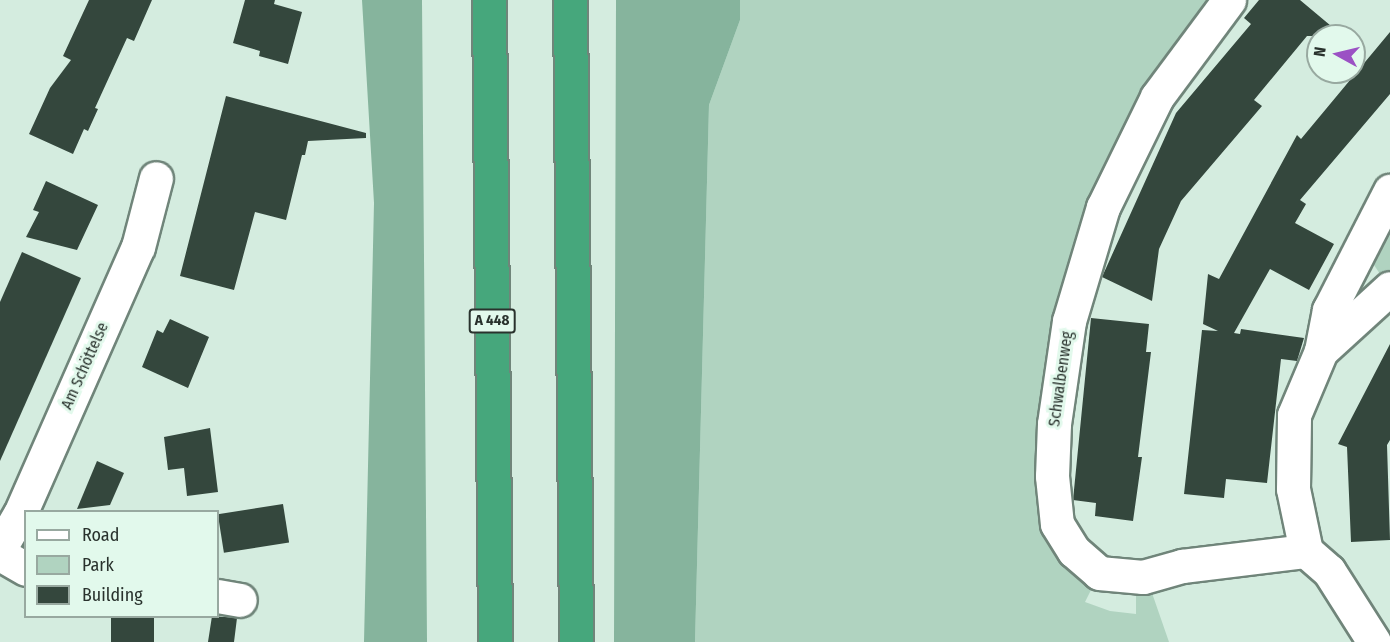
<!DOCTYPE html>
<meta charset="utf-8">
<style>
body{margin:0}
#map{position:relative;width:1390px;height:642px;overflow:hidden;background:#d4ecdf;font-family:"Fira Sans Condensed",sans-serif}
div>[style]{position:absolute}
.green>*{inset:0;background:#b0d3c0}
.forest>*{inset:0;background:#86b49d}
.building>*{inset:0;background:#34473d;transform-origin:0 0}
.roads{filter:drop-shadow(2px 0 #70857a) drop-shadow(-2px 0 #70857a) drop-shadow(0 2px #70857a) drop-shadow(0 -2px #70857a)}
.minor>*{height:33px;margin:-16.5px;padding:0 16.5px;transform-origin:16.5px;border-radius:16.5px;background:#fff}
.highway>*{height:33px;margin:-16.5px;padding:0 16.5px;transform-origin:16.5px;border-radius:16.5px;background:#46a77c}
span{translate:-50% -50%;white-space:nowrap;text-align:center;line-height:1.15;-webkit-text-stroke:6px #e2f9ec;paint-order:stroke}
.shield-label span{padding:2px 4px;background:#e2f9ec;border:2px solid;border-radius:4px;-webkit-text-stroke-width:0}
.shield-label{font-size:15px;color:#29322d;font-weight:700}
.street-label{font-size:16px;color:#29322d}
.legend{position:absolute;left:24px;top:510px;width:195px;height:108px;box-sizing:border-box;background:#e2f9ec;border:2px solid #98a9a0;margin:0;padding:8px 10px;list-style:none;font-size:18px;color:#29322d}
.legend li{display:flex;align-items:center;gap:12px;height:30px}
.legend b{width:30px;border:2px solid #98a9a0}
.north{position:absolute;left:1306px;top:24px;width:60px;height:60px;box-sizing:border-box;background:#e2f9ec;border:2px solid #98a9a0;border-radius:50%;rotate:278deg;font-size:16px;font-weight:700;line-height:24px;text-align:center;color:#29322d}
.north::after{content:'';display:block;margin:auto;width:21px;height:27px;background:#9b51c4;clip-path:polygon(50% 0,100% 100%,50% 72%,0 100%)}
</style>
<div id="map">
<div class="green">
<i style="clip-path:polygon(740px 0,1215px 0,1156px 85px,1041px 446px,1094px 584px,1085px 602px,1110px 611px,1136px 614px,1136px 593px,1152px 593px,1169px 642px,695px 642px,709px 105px,740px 20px)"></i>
<i style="clip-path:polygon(1390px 216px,1390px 272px,1382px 277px,1368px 256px)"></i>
</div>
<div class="forest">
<i style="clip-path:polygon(362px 0,422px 0,427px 642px,364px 642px,374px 203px)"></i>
<i style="clip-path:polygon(616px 0,740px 0,740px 20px,709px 105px,695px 642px,614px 642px)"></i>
</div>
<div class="building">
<i style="clip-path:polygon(89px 0,152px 0,134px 41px,127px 38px,95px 108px,98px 109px,88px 131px,84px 129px,73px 154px,29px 134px,50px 88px,71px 60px,63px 56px)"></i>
<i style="clip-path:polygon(245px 0,275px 0,274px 4px,302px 12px,288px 64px,259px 56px,260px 51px,233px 43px)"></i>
<i style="clip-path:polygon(1259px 0,1300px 0,1343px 36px,1307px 36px,1254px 100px,1262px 106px,1181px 201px,1159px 249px,1152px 301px,1102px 277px,1176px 113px,1251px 24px,1244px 18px)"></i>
<i style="clip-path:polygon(1390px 32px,1390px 94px,1300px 200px,1306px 204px,1295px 223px,1334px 244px,1309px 290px,1270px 269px,1234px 333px,1240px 334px,1241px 329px,1304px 338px,1297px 361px,1281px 359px,1267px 483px,1226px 479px,1224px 498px,1184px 494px,1202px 330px,1218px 331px,1203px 324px,1208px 274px,1219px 279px,1297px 135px,1301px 139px)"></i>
<i style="clip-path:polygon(226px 96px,366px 133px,366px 138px,308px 141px,305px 155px,302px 155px,286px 220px,255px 212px,234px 290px,180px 276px)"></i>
<i style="clip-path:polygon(46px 181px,98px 205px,77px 250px,26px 237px,39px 212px,33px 210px)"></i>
<i style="clip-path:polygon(22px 252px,81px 278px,0 461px,0 302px)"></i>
<i style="clip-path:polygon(1091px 318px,1149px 324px,1146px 352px,1151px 352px,1138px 457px,1142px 457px,1133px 521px,1095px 516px,1096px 503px,1073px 500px)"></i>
<i style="clip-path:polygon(170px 319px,209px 337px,188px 388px,142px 367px,157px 330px,163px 333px)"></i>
<i style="clip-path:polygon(1390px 344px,1390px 440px,1387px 445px,1390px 540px,1351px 542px,1347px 447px,1338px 444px)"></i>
<i style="clip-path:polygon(210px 428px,218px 492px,187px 496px,184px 468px,168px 470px,164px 437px)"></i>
<i style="clip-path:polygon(97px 461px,124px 473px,110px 505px,77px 509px)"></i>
<i style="left:283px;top:504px;width:39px;height:66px;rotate:81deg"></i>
<i style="left:111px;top:616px;width:43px;height:26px"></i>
<i style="clip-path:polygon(212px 616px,237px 618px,234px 642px,208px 642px)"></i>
</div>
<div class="roads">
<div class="minor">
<i style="left:1229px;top:0;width:121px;rotate:126.6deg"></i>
<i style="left:1157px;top:97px;width:123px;rotate:116.1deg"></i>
<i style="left:1103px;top:207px;width:119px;rotate:106.6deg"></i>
<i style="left:1069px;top:321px;width:104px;rotate:98.3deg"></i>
<i style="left:1054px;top:424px;width:52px;rotate:92.2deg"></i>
<i style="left:1052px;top:476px;width:48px;rotate:84.1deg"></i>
<i style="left:1057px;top:524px;width:32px;rotate:58deg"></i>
<i style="left:1074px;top:551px;width:33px;rotate:41deg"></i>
<i style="left:1099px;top:573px;width:44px;rotate:5.2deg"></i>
<i style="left:1143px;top:577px;width:41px;rotate:-15.8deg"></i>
<i style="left:1182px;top:566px;width:125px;rotate:-6.9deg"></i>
<i style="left:1306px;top:551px;width:30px;rotate:41deg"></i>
<i style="left:1329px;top:571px;width:84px;rotate:57.6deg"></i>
<i style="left:1321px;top:351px;width:93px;rotate:-42.4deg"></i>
<i style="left:0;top:548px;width:39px;rotate:-60deg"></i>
<i style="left:20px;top:514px;width:292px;rotate:-66.2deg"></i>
<i style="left:138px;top:247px;width:71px;rotate:-75.4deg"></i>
<i style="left:1306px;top:551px;width:63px;rotate:-101.8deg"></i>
<i style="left:1293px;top:489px;width:74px;rotate:-89.2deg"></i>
<i style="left:1294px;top:415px;width:69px;rotate:-67.1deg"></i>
<i style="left:1321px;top:351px;width:42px;rotate:-79deg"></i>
<i style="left:1329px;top:310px;width:134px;rotate:-62.9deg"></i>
<i style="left:0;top:554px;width:30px;rotate:30deg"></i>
<i style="left:218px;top:596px;width:22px;rotate:10deg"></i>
</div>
<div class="highway">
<i style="left:489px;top:0;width:642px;rotate:89.46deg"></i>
<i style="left:570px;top:0;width:642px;rotate:89.46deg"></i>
</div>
</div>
<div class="shield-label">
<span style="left:492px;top:321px">A 448</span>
</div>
<div class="street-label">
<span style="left:85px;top:366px;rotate:-66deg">Am Schöttelse</span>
<span style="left:1061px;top:379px;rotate:-82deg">Schwalbenweg</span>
</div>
<ul class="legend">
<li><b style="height:8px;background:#fff"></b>Road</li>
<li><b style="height:16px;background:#b0d3c0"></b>Park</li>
<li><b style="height:16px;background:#34473d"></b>Building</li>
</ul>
<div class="north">N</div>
</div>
